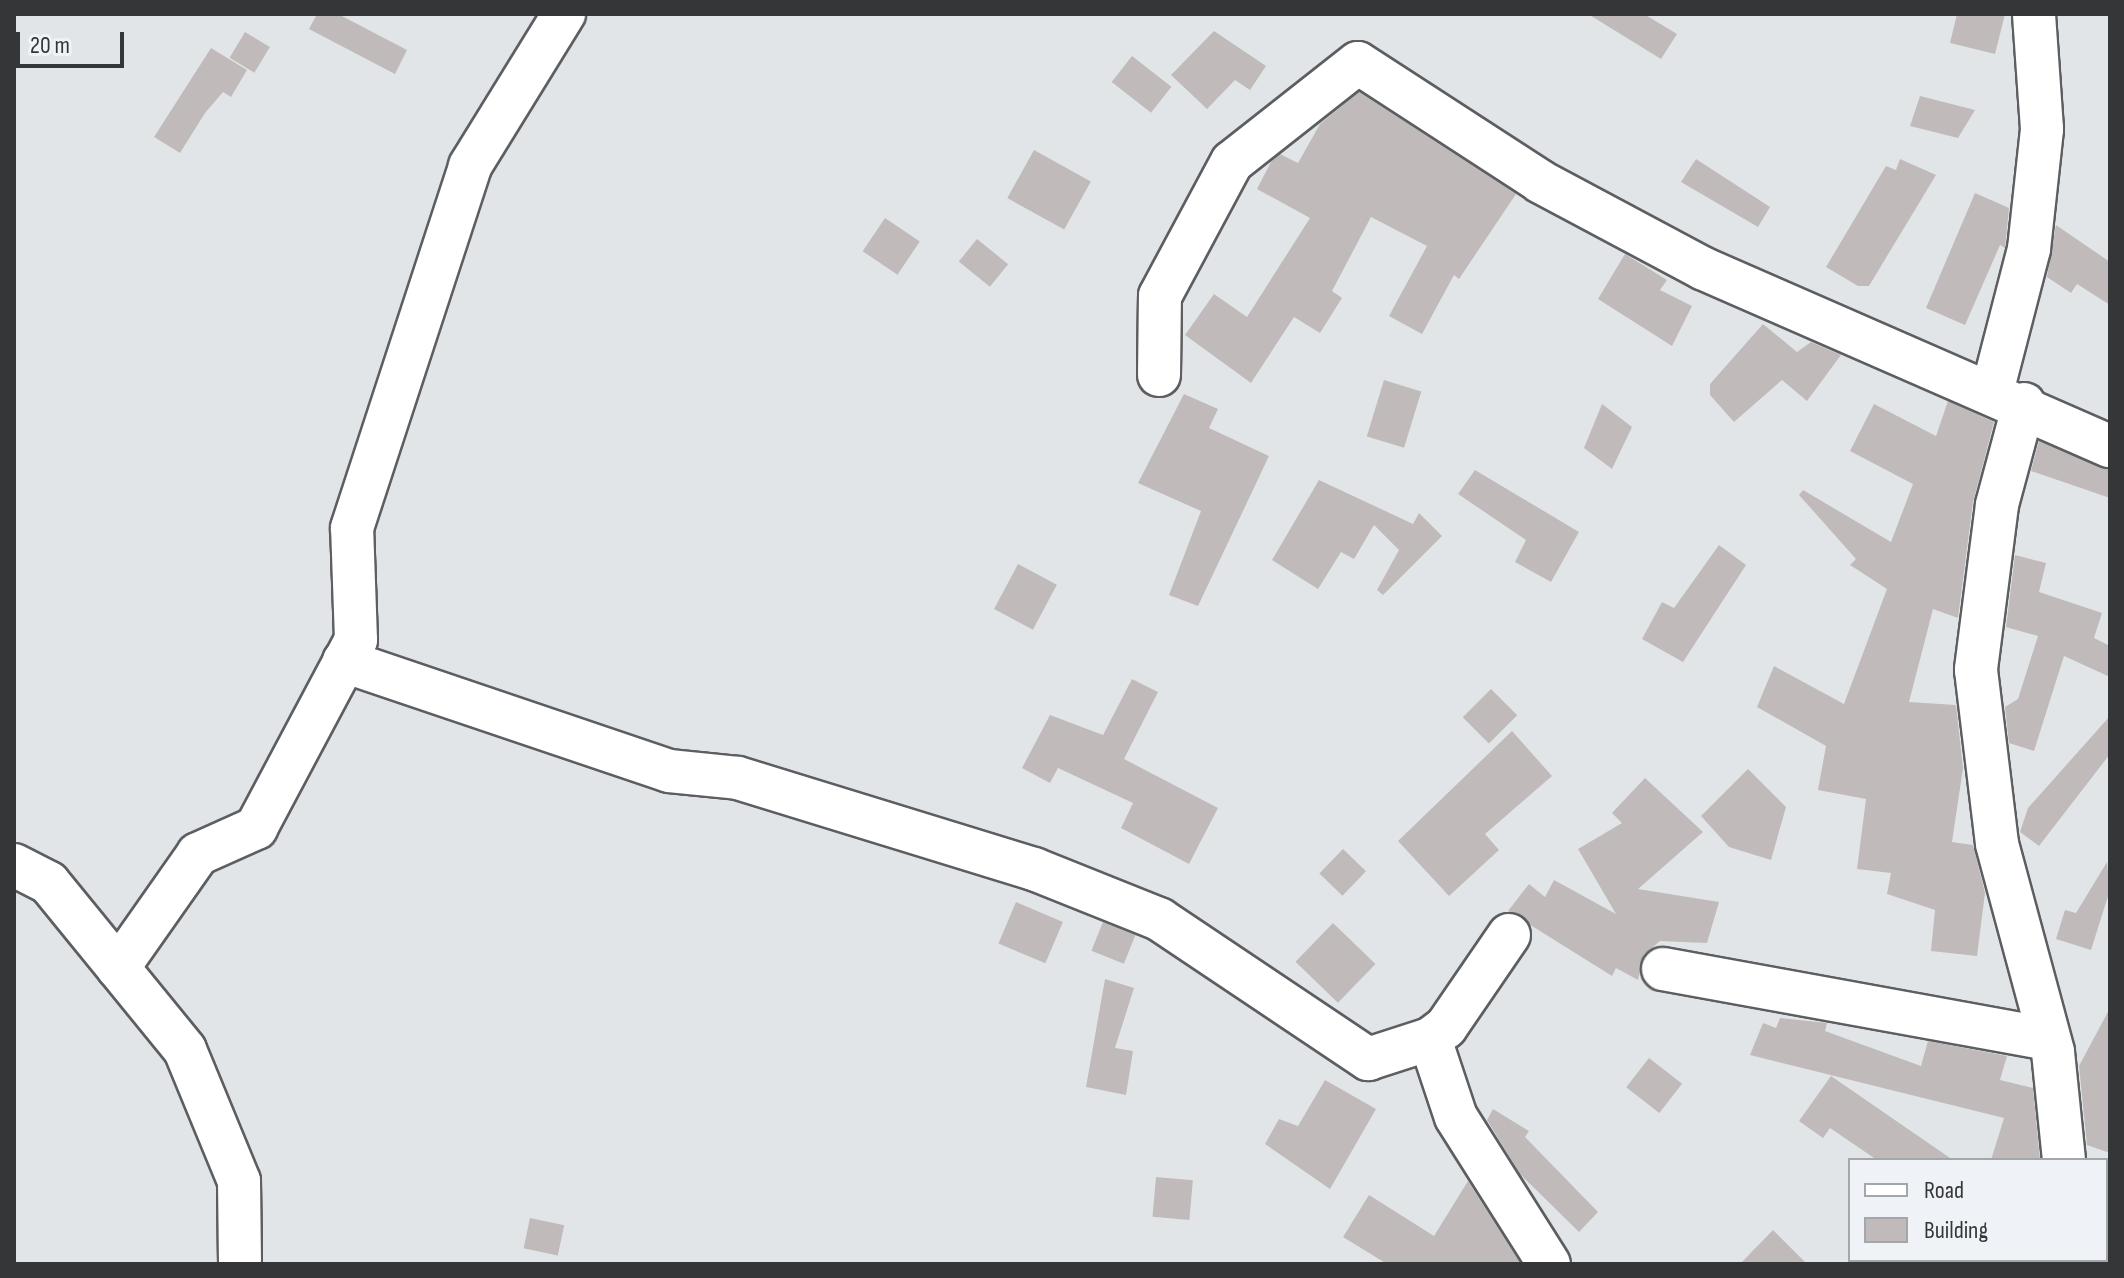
<!DOCTYPE html>
<style>
body{margin:0}
#map{position:relative;width:2124px;height:1278px;overflow:hidden;background:#e2e5e8;font-family:"Sofia Sans Condensed",sans-serif}
div>[style]{position:absolute}
.building>*{inset:0;background:#c0bbba;transform-origin:0 0}
.roads{filter:drop-shadow(2px 0 #5c5e61) drop-shadow(-2px 0 #5c5e61) drop-shadow(0 2px #5c5e61) drop-shadow(0 -2px #5c5e61)}
.street>*{height:42px;margin:-21px;padding:0 21px;transform-origin:21px;border-radius:21px;background:#fff}
span{translate:-50% -50%;white-space:nowrap;text-align:center;line-height:1.15;-webkit-text-stroke:7px #eff2f6;paint-order:stroke}
.frame{position:absolute;inset:0;border:16px solid #343637;pointer-events:none}
.legend{position:absolute;left:1848px;top:1158px;width:260px;height:104px;box-sizing:border-box;background:#eff2f6;border:2px solid #a4a7aa;margin:0;padding:10px 14px;list-style:none;font-size:24px;color:#343637}
.legend li{display:flex;align-items:center;gap:16px;height:40px}
.legend b{width:40px;border:2px solid #a4a7aa}
.scale{position:absolute;left:16px;top:32px;width:108px;height:36px;box-sizing:border-box;border:4px solid #343637;border-top:0;padding-left:10px;font-size:24px;line-height:28px;white-space:nowrap;color:#343637;-webkit-text-stroke:6px #eff2f6;paint-order:stroke}
</style>
<div id="map">
<div class="building">
<i style="clip-path:polygon(317px 14px,338px 14px,407px 50px,395px 74px,309px 29px)"></i>
<i style="clip-path:polygon(1588px 14px,1644px 14px,1677px 34px,1661px 59px)"></i>
<i style="clip-path:polygon(1957px 14px,2005px 14px,1995px 54px,1950px 43px)"></i>
<i style="clip-path:polygon(1214px 31px,1266px 66px,1250px 90px,1235px 80px,1207px 109px,1171px 75px)"></i>
<i style="left:245px;top:32px;width:29px;height:30px;rotate:31deg"></i>
<i style="clip-path:polygon(211px 48px,247px 70px,231px 97px,223px 92px,205px 113px,180px 153px,154px 137px)"></i>
<i style="left:1132px;top:56px;width:50px;height:33px;rotate:38deg"></i>
<i style="clip-path:polygon(1359px 92px,1516px 194px,1459px 279px,1454px 275px,1422px 334px,1389px 316px,1427px 246px,1371px 217px,1332px 291px,1342px 298px,1320px 333px,1294px 317px,1251px 383px,1185px 335px,1214px 294px,1247px 317px,1310px 218px,1257px 189px,1271px 162px,1280px 154px,1298px 163px,1320px 124px)"></i>
<i style="clip-path:polygon(1920px 96px,1975px 110px,1958px 138px,1910px 126px)"></i>
<i style="left:1034px;top:150px;width:65px;height:55px;rotate:29deg"></i>
<i style="clip-path:polygon(1696px 159px,1770px 207px,1758px 227px,1681px 182px)"></i>
<i style="clip-path:polygon(1900px 159px,1936px 175px,1869px 286px,1858px 286px,1826px 267px,1886px 166px,1896px 170px)"></i>
<i style="clip-path:polygon(1975px 193px,2009px 208px,2005px 248px,2000px 245px,1965px 325px,1926px 308px)"></i>
<i style="left:885px;top:218px;width:42px;height:40px;rotate:34deg"></i>
<i style="clip-path:polygon(2056px 225px,2110px 262px,2110px 305px,2077px 284px,2071px 293px,2047px 277px)"></i>
<i style="left:977px;top:239px;width:40px;height:29px;rotate:39deg"></i>
<i style="clip-path:polygon(1625px 254px,1667px 280px,1660px 290px,1692px 306px,1672px 346px,1598px 299px)"></i>
<i style="clip-path:polygon(1763px 324px,1797px 352px,1811px 342px,1841px 355px,1807px 401px,1782px 380px,1734px 422px,1710px 395px,1710px 384px)"></i>
<i style="left:1384px;top:380px;width:39px;height:59px;rotate:17deg"></i>
<i style="clip-path:polygon(1184px 394px,1218px 409px,1209px 428px,1269px 456px,1198px 606px,1169px 595px,1201px 511px,1138px 483px)"></i>
<i style="clip-path:polygon(1948px 401px,1994px 422px,1973px 502px,1958px 618px,1933px 609px,1909px 702px,1956px 705px,1963px 768px,1952px 842px,1973px 845px,1985px 893px,1977px 956px,1931px 951px,1935px 910px,1887px 894px,1891px 873px,1857px 869px,1866px 799px,1818px 790px,1826px 746px,1757px 707px,1774px 666px,1844px 704px,1887px 589px,1850px 565px,1856px 559px,1799px 495px,1803px 490px,1891px 542px,1913px 484px,1850px 451px,1874px 404px,1936px 436px)"></i>
<i style="clip-path:polygon(1602px 404px,1632px 427px,1612px 469px,1584px 448px)"></i>
<i style="clip-path:polygon(2039px 441px,2110px 470px,2110px 498px,2031px 471px)"></i>
<i style="clip-path:polygon(1475px 470px,1579px 532px,1551px 582px,1515px 562px,1526px 540px,1458px 494px)"></i>
<i style="clip-path:polygon(1319px 480px,1413px 524px,1419px 513px,1442px 536px,1383px 595px,1377px 590px,1399px 550px,1374px 525px,1354px 559px,1341px 552px,1318px 589px,1272px 560px)"></i>
<i style="clip-path:polygon(1719px 545px,1746px 565px,1683px 662px,1642px 639px,1662px 602px,1674px 608px)"></i>
<i style="clip-path:polygon(2015px 555px,2046px 563px,2039px 592px,2102px 613px,2094px 638px,2110px 646px,2110px 677px,2064px 656px,2034px 751px,2009px 743px,2005px 707px,2018px 699px,2038px 636px,2006px 627px)"></i>
<i style="left:1018px;top:564px;width:44px;height:51px;rotate:28deg"></i>
<i style="clip-path:polygon(1132px 679px,1158px 692px,1124px 759px,1218px 808px,1189px 864px,1121px 828px,1133px 803px,1058px 768px,1050px 783px,1022px 768px,1050px 715px,1103px 735px)"></i>
<i style="left:1491px;top:689px;width:37px;height:40px;rotate:45deg"></i>
<i style="clip-path:polygon(2110px 716px,2110px 754px,2039px 846px,2020px 832px,2028px 808px)"></i>
<i style="clip-path:polygon(1512px 731px,1552px 776px,1485px 834px,1499px 850px,1449px 896px,1398px 841px)"></i>
<i style="clip-path:polygon(1748px 769px,1786px 807px,1771px 860px,1729px 847px,1701px 816px)"></i>
<i style="clip-path:polygon(1645px 778px,1703px 832px,1638px 889px,1719px 902px,1707px 943px,1660px 941px,1644px 954px,1638px 980px,1616px 968px,1612px 976px,1508px 911px,1529px 884px,1545px 897px,1554px 880px,1616px 914px,1578px 849px,1622px 823px,1612px 813px)"></i>
<i style="left:1343px;top:849px;width:32px;height:34px;rotate:44deg"></i>
<i style="clip-path:polygon(2107px 862px,2110px 890px,2091px 950px,2056px 939px,2065px 910px,2076px 913px)"></i>
<i style="left:1016px;top:902px;width:51px;height:45px;rotate:23deg"></i>
<i style="left:1103px;top:922px;width:35px;height:31px;rotate:22deg"></i>
<i style="left:1333px;top:923px;width:59px;height:54px;rotate:44deg"></i>
<i style="clip-path:polygon(1105px 979px,1134px 988px,1115px 1048px,1133px 1051px,1126px 1095px,1086px 1087px)"></i>
<i style="clip-path:polygon(2110px 1008px,2110px 1153px,2087px 1145px,2079px 1066px)"></i>
<i style="clip-path:polygon(1780px 1018px,1827px 1023px,1825px 1031px,1921px 1066px,1928px 1041px,2007px 1056px,2000px 1080px,2033px 1088px,2040px 1160px,1991px 1160px,2004px 1118px,1750px 1055px,1763px 1023px,1776px 1028px)"></i>
<i style="left:1649px;top:1058px;width:42px;height:37px;rotate:38deg"></i>
<i style="clip-path:polygon(1831px 1076px,1953px 1160px,1877px 1160px,1830px 1128px,1823px 1138px,1799px 1121px)"></i>
<i style="clip-path:polygon(1325px 1080px,1376px 1109px,1330px 1189px,1265px 1144px,1279px 1119px,1298px 1126px)"></i>
<i style="clip-path:polygon(1493px 1109px,1529px 1131px,1525px 1137px,1598px 1212px,1579px 1232px,1520px 1174px,1487px 1120px)"></i>
<i style="left:1156px;top:1177px;width:37px;height:40px;rotate:5deg"></i>
<i style="clip-path:polygon(1468px 1181px,1521px 1264px,1387px 1264px,1343px 1237px,1369px 1195px,1434px 1236px)"></i>
<i style="left:530px;top:1218px;width:35px;height:31px;rotate:12deg"></i>
<i style="clip-path:polygon(1773px 1230px,1807px 1264px,1740px 1264px)"></i>
</div>
<div class="roads">
<div class="street">
<i style="left:1159px;top:375px;width:79px;rotate:-89.3deg"></i>
<i style="left:1160px;top:296px;width:152px;rotate:-61.8deg"></i>
<i style="left:1232px;top:162px;width:160px;rotate:-38.2deg"></i>
<i style="left:1358px;top:63px;width:218px;rotate:33deg"></i>
<i style="left:1541px;top:182px;width:183px;rotate:28.1deg"></i>
<i style="left:1702px;top:268px;width:445px;rotate:23.6deg"></i>
<i style="left:1992px;top:392px;width:148px;rotate:-75.5deg"></i>
<i style="left:2029px;top:249px;width:121px;rotate:-83.8deg"></i>
<i style="left:2042px;top:129px;width:115px;rotate:-94deg"></i>
<i style="left:2024px;top:404px;width:105px;rotate:105deg"></i>
<i style="left:1997px;top:505px;width:166px;rotate:97.3deg"></i>
<i style="left:1976px;top:670px;width:175px;rotate:83.1deg"></i>
<i style="left:1997px;top:844px;width:215px;rotate:74.9deg"></i>
<i style="left:2053px;top:1052px;width:109px;rotate:84.2deg"></i>
<i style="left:344px;top:661px;width:343px;rotate:18.7deg"></i>
<i style="left:669px;top:771px;width:69px;rotate:5.8deg"></i>
<i style="left:738px;top:778px;width:310px;rotate:17.1deg"></i>
<i style="left:1034px;top:869px;width:135px;rotate:21.8deg"></i>
<i style="left:1159px;top:919px;width:252px;rotate:33.8deg"></i>
<i style="left:1368px;top:1059px;width:65px;rotate:-17.9deg"></i>
<i style="left:14px;top:865px;width:39px;rotate:27deg"></i>
<i style="left:49px;top:883px;width:215px;rotate:50.8deg"></i>
<i style="left:185px;top:1050px;width:142px;rotate:67.6deg"></i>
<i style="left:239px;top:1181px;width:83px;rotate:89.3deg"></i>
<i style="left:1509px;top:935px;width:112px;rotate:124.4deg"></i>
<i style="left:1446px;top:1027px;width:20px;rotate:143deg"></i>
<i style="left:1430px;top:1039px;width:82px;rotate:71.6deg"></i>
<i style="left:1456px;top:1117px;width:174px;rotate:57.7deg"></i>
<i style="left:118px;top:968px;width:139px;rotate:-54.9deg"></i>
<i style="left:198px;top:854px;width:64px;rotate:-24.1deg"></i>
<i style="left:256px;top:828px;width:213px;rotate:-62deg"></i>
<i style="left:356px;top:640px;width:112px;rotate:-92deg"></i>
<i style="left:352px;top:528px;width:381px;rotate:-71.9deg"></i>
<i style="left:470px;top:166px;width:179px;rotate:-58.3deg"></i>
<i style="left:1663px;top:969px;width:392px;rotate:10.3deg"></i>
<i style="left:2080px;top:1260px;width:4px;rotate:76deg"></i>
</div>
</div>
<div class="frame"></div>
<ul class="legend">
<li><b style="height:10px;background:#fff"></b>Road</li>
<li><b style="height:22px;background:#c0bbba"></b>Building</li>
</ul>
<div class="scale">20 m</div>
</div>
